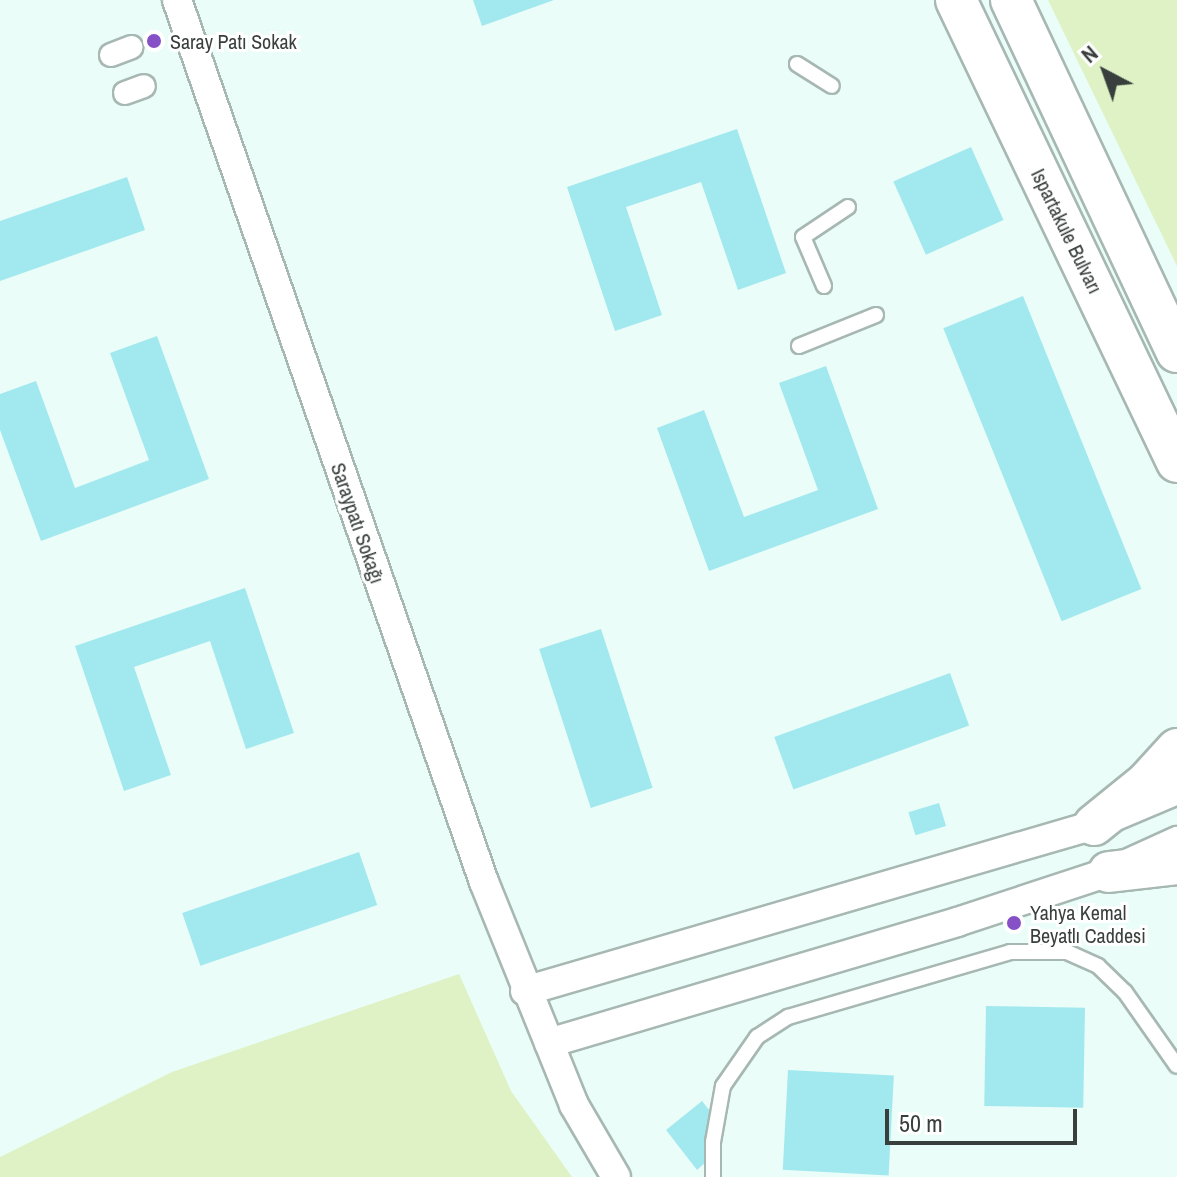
<!DOCTYPE html>
<meta charset="utf-8">
<style>
body{margin:0}
#map{position:relative;width:1177px;height:1177px;overflow:hidden;background:#ebfdf8;font-family:"Archivo Narrow",sans-serif}
div>[style]{position:absolute}
.green>*{inset:0;background:#def2c5}
.building>*{inset:0;background:#a2e9ef;transform-origin:0 0}
.roads{filter:drop-shadow(2px 0 #a7b8b3) drop-shadow(-2px 0 #a7b8b3) drop-shadow(0 2px #a7b8b3) drop-shadow(0 -2px #a7b8b3)}
.service>*{height:14px;margin:-7px;padding:0 7px;transform-origin:7px;border-radius:7px;background:#fff}
.pedestrian>*{height:22px;margin:-11px;padding:0 11px;transform-origin:11px;border-radius:11px;background:#fff}
.minor>*{height:28px;margin:-14px;padding:0 14px;transform-origin:14px;border-radius:14px;background:#fff}
.secondary>*{height:40px;margin:-20px;padding:0 20px;transform-origin:20px;border-radius:20px;background:#fff}
.dots>*{width:22px;height:22px;translate:-50% -50%;box-sizing:border-box;border:4px solid #fff;border-radius:50%}
span{translate:-50% -50%;white-space:nowrap;text-align:center;line-height:1.15;-webkit-text-stroke:6px #fff;paint-order:stroke}
.poi-label{font-size:20px;color:#383f3d}
.left{translate:0 -50%;text-align:left}
.street-label{font-size:20px;color:#383f3d}
.north{position:absolute;left:1065px;top:32px;width:80px;height:80px;-webkit-text-stroke:6px #fff;paint-order:stroke;rotate:319deg;font-size:22px;font-weight:700;line-height:32px;text-align:center;color:#383f3d}
.north::after{content:'';display:block;margin:auto;width:28px;height:36px;background:#383f3d;clip-path:polygon(50% 0,100% 100%,50% 72%,0 100%)}
.scale{position:absolute;left:885px;top:1109px;width:192px;height:36px;box-sizing:border-box;border:4px solid #383f3d;border-top:0;padding-left:10px;font-size:24px;line-height:28px;white-space:nowrap;color:#383f3d;-webkit-text-stroke:6px #fff;paint-order:stroke}
</style>
<div id="map">
<div class="green">
<i style="clip-path:polygon(1048px 0,1177px 0,1177px 266px)"></i>
<i style="clip-path:polygon(459px 974px,511px 1091px,572px 1177px,0 1177px,0 1157px,172px 1072px)"></i>
</div>
<div class="building">
<i style="clip-path:polygon(473px 0,554px 0,482px 26px)"></i>
<i style="clip-path:polygon(737px 129px,786px 273px,738px 290px,701px 182px,626px 207px,662px 315px,615px 331px,567px 187px)"></i>
<i style="left:971px;top:147px;width:80px;height:85px;rotate:66deg"></i>
<i style="clip-path:polygon(127px 177px,145px 230px,0 281px,0 221px)"></i>
<i style="left:1023px;top:296px;width:316px;height:86px;rotate:68deg"></i>
<i style="clip-path:polygon(157px 336px,209px 479px,41px 541px,0 430px,0 394px,36px 381px,75px 488px,149px 460px,110px 353px)"></i>
<i style="clip-path:polygon(826px 366px,878px 509px,709px 571px,657px 428px,704px 410px,744px 517px,799px 497px,818px 490px,779px 383px)"></i>
<i style="clip-path:polygon(245px 588px,294px 733px,246px 749px,210px 641px,134px 667px,171px 775px,124px 791px,75px 646px)"></i>
<i style="left:601px;top:629px;width:167px;height:65px;rotate:72deg"></i>
<i style="left:950px;top:673px;width:56px;height:187px;rotate:70deg"></i>
<i style="left:939px;top:803px;width:24px;height:32px;rotate:73deg"></i>
<i style="left:359px;top:852px;width:56px;height:187px;rotate:71deg"></i>
<i style="left:986px;top:1006px;width:99px;height:100px;rotate:1deg"></i>
<i style="left:788px;top:1070px;width:106px;height:100px;rotate:3deg"></i>
<i style="clip-path:polygon(702px 1101px,710px 1111px,706px 1162px,697px 1170px,666px 1130px)"></i>
</div>
<div class="roads">
<div class="service">
<i style="left:797px;top:64px;width:41px;rotate:32.2deg"></i>
<i style="left:824px;top:286px;width:53px;rotate:-113.2deg"></i>
<i style="left:803px;top:237px;width:54px;rotate:-33.7deg"></i>
<i style="left:799px;top:346px;width:83px;rotate:-21.9deg"></i>
<i style="left:713px;top:1177px;width:35px;rotate:-90deg"></i>
<i style="left:713px;top:1142px;width:57px;rotate:-79.9deg"></i>
<i style="left:723px;top:1086px;width:60px;rotate:-55.2deg"></i>
<i style="left:757px;top:1037px;width:37px;rotate:-33deg"></i>
<i style="left:788px;top:1017px;width:231px;rotate:-16.3deg"></i>
<i style="left:1010px;top:952px;width:57px"></i>
<i style="left:1067px;top:952px;width:34px;rotate:24deg"></i>
<i style="left:1098px;top:966px;width:37px;rotate:44deg"></i>
<i style="left:1125px;top:992px;width:90px;rotate:54.9deg"></i>
</div>
<div class="pedestrian">
<i style="left:111px;top:55px;width:22px;rotate:-21deg"></i>
<i style="left:125px;top:93px;width:20px;rotate:-20deg"></i>
</div>
<div class="minor">
<i style="left:177px;top:0;width:934px;rotate:70.81deg"></i>
<i style="left:484px;top:882px;width:240px;rotate:68deg"></i>
<i style="left:574px;top:1105px;width:83px;rotate:59.7deg"></i>
<i style="left:525px;top:991px;width:593px;rotate:-16.26deg"></i>
<i style="left:1094px;top:825px;width:90px;rotate:-22.9deg"></i>
<i style="left:549px;top:1043px;width:426px;rotate:-16.5deg"></i>
<i style="left:957px;top:922px;width:160px;rotate:-18.2deg"></i>
<i style="left:1109px;top:872px;width:75px;rotate:-24.5deg"></i>
</div>
<div class="secondary">
<i style="left:956px;top:0;width:512px;rotate:64.44deg"></i>
<i style="left:1011px;top:0;width:389px;rotate:64.8deg"></i>
<i style="left:1094px;top:825px;width:67px;rotate:-38.9deg"></i>
<i style="left:1146px;top:783px;width:46px;rotate:-47.6deg"></i>
<i style="left:1109px;top:872px;width:68px;rotate:-6.7deg"></i>
</div>
</div>
<div class="dots">
<i style="left:154px;top:41px;background:#8650c7"></i>
<i style="left:1014px;top:923px;background:#8650c7"></i>
</div>
<div class="poi-label">
<span class="left" style="left:170px;top:41px">Saray Patı Sokak</span>
<span class="left" style="left:1030px;top:924px">Yahya Kemal<br>Beyatlı Caddesi</span>
</div>
<div class="street-label">
<span style="left:1067px;top:231px;rotate:64deg">Ispartakule Bulvarı</span>
<span style="left:358px;top:523px;rotate:71deg">Saraypatı Sokağı</span>
</div>
<div class="north">N</div>
<div class="scale">50 m</div>
</div>
